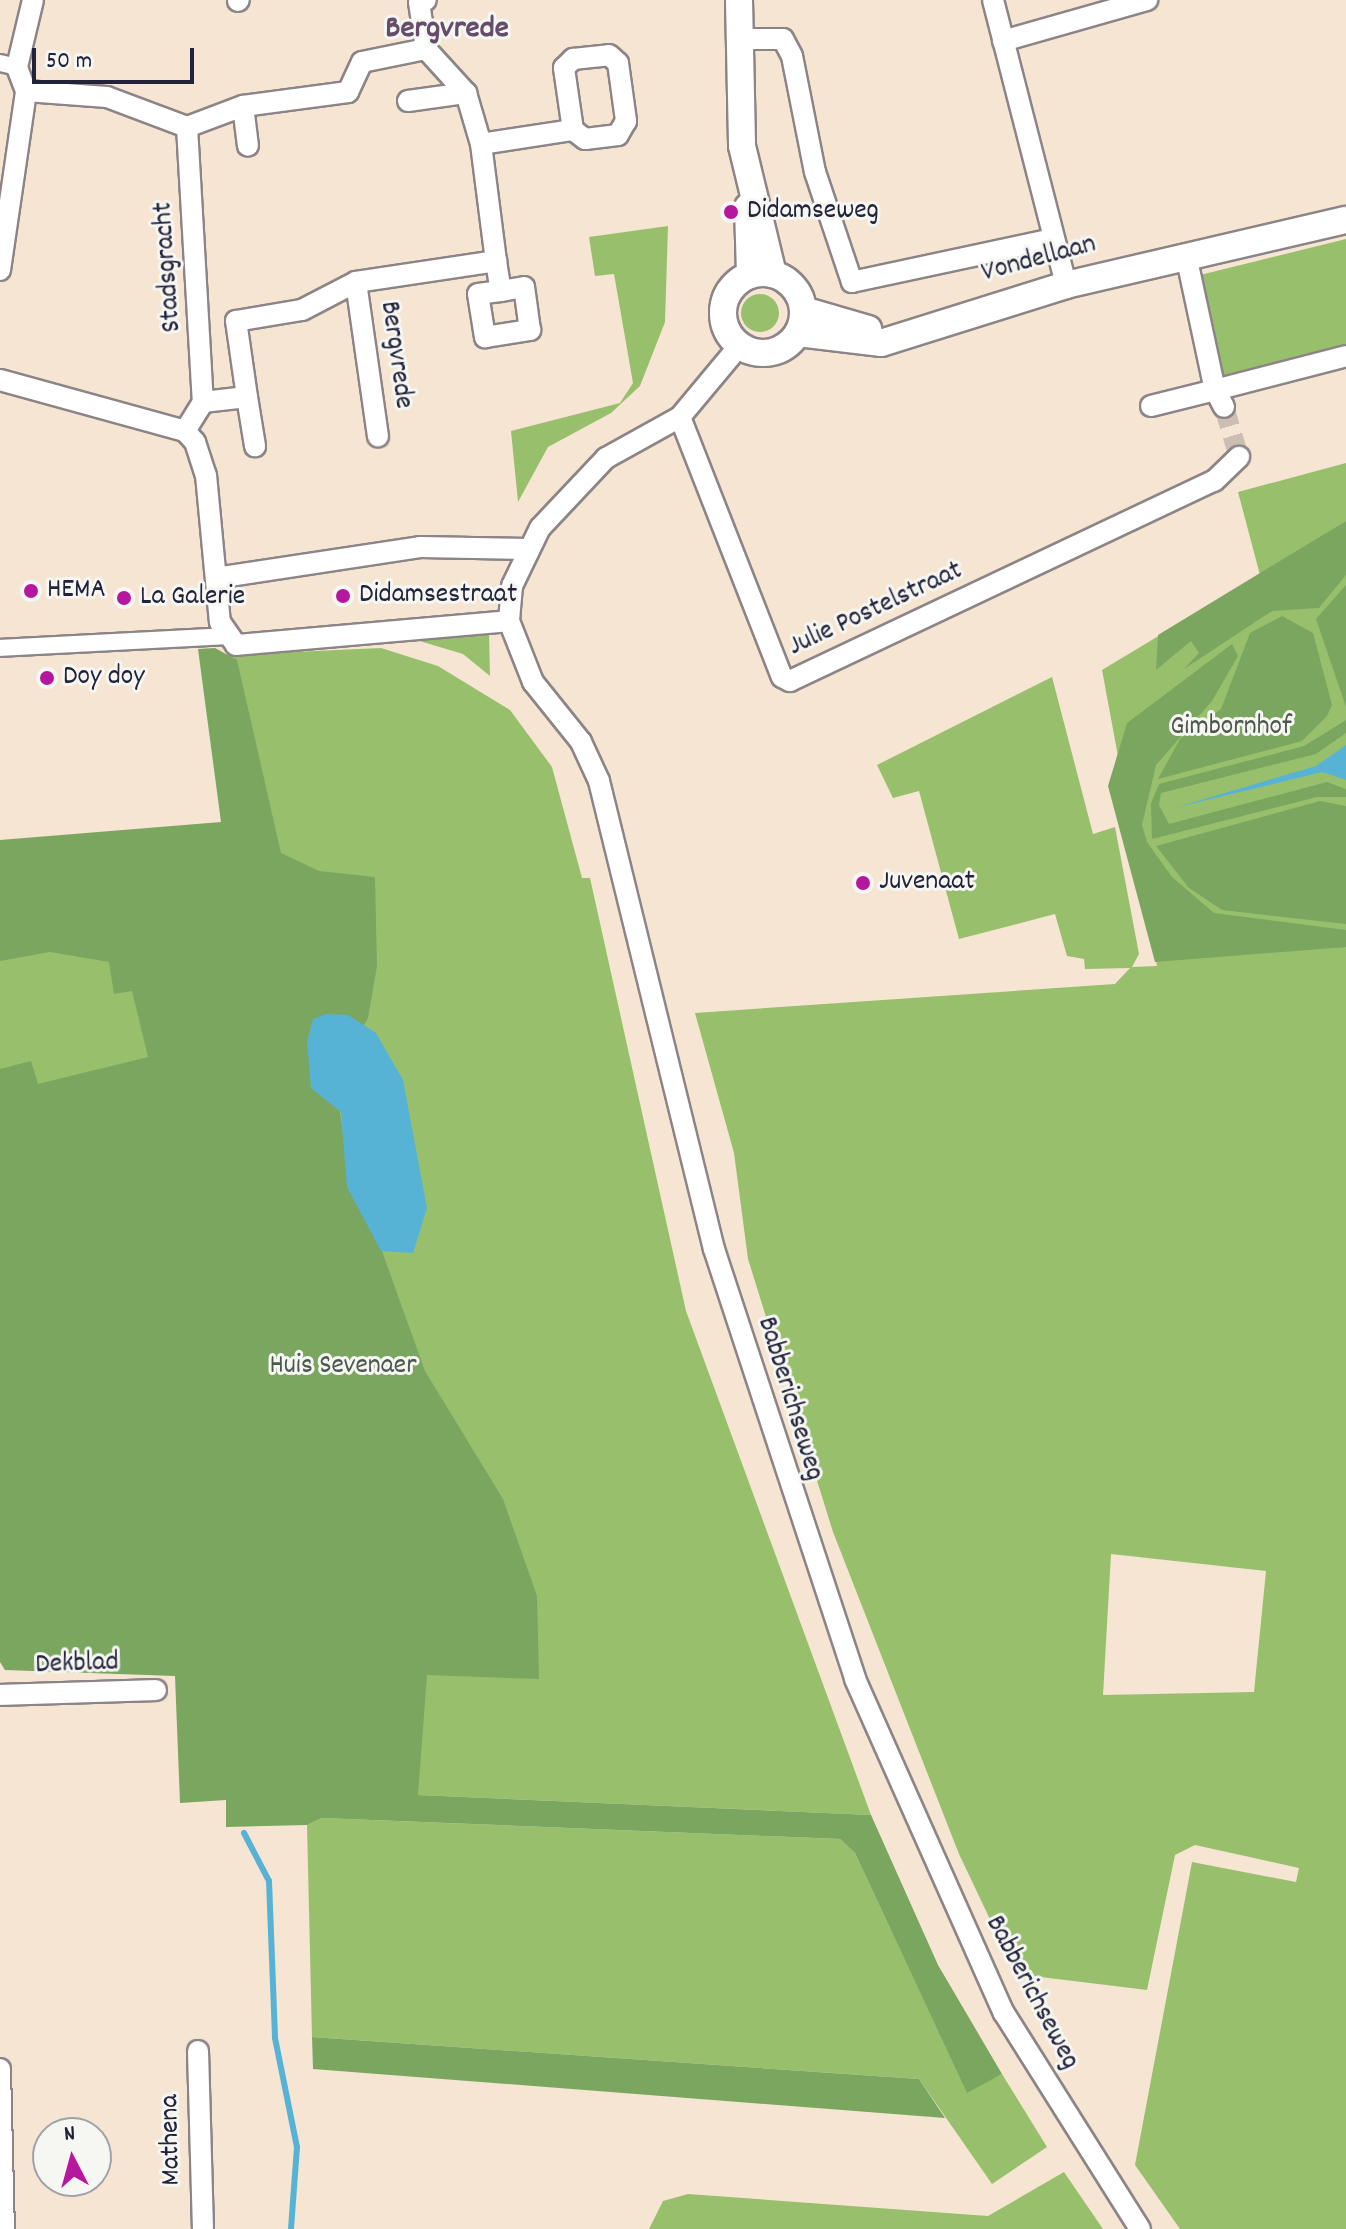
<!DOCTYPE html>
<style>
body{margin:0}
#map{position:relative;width:1346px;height:2229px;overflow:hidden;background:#f5e5d2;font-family:Dekko,sans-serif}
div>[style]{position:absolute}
.green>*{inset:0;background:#98c06c}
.round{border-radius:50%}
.forest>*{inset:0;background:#7aa660}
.water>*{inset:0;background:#57b3d5}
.stream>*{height:6px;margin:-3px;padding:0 3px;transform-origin:3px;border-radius:3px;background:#57b3d5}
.minor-tunnel>*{height:20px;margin-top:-10px;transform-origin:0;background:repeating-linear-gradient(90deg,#cbbeb4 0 20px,transparent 0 30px)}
.roads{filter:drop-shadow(2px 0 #8c8486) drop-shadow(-2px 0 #8c8486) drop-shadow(0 2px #8c8486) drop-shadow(0 -2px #8c8486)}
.pedestrian>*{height:16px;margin:-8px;padding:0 8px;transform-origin:8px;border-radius:8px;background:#fff}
.minor>*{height:20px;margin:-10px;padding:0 10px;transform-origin:10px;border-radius:10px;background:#fff}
.tertiary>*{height:26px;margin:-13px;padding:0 13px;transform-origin:13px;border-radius:13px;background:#fff}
.tertiary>.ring{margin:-13px;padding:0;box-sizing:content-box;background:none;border:26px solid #fff;border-radius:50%}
.dots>*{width:22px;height:22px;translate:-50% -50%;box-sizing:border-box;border:4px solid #f6f6f2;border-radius:50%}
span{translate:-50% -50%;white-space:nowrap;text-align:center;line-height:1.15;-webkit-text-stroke:6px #f6f6f2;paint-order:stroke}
.poi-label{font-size:28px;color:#22223b}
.left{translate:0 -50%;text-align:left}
.street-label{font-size:28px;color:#22223b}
.park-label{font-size:28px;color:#4b594c}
.quarter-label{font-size:32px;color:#654c6a;font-weight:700}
.north{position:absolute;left:32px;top:2117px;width:80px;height:80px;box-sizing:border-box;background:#f6f6f2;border:2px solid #a1a1a9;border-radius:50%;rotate:354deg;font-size:22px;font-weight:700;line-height:32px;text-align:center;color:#22223b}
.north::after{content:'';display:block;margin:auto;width:28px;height:36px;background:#b5179e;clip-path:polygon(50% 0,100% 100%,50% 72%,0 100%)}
.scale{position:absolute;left:32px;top:48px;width:162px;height:36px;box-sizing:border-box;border:4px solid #22223b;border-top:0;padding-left:10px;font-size:24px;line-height:28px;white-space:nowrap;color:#22223b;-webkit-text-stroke:6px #f6f6f2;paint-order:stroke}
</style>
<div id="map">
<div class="green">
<i style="clip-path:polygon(668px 226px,665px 322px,640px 386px,611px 413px,548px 447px,518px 502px,511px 431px,620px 403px,633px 383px,614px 274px,595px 276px,589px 237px)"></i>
<i style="clip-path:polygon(1346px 239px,1346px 345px,1224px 376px,1207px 327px,1200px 275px)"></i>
<i class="round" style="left:741px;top:294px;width:38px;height:38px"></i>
<i style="clip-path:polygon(evenodd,1346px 463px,1346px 521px,1321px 537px,1346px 523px,1346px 2229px,1180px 2229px,1135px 2165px,1192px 1862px,1296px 1882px,1299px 1868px,1195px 1845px,1175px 1855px,1147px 1990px,1016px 1974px,959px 1854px,833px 1532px,748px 1259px,734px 1153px,695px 1013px,1115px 984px,1130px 968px,1085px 969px,1084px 959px,1067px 956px,1055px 914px,959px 939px,919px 791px,893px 798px,877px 765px,1052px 677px,1093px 834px,1115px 827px,1139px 954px,1132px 967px,1157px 966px,1102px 670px,1260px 575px,1238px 492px,1346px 463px,1111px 1554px,1266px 1571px,1254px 1692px,1103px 1695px,1111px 1554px)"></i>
<i style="clip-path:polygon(489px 631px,490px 676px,463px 654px,396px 634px)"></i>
<i style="clip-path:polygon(381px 648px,438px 666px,510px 710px,552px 767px,582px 878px,590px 878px,686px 1311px,871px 1815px,417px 1795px,180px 1670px,0 1657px,0 892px,226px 835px,207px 656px)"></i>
<i style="clip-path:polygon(322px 1818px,840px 1839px,855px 1853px,967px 2092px,1002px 2074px,1047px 2147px,992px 2184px,919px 2079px,312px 2037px,307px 1825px)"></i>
<i style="clip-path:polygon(1064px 2172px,1103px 2229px,649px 2229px,663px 2201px,688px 2194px,988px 2216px)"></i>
</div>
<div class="forest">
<i style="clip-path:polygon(1346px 521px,1346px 575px,1319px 608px,1272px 611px,1184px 669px,1199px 653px,1191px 641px,1156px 670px,1158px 635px)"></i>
<i style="clip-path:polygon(1346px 585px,1346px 707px,1316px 619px)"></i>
<i style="clip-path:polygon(1282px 616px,1313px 633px,1332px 705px,1327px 716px,1302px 741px,1158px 779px,1180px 739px,1221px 709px,1250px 633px)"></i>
<i style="clip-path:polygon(1232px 644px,1238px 656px,1212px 701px,1156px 765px,1142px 825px,1147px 842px,1172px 877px,1214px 913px,1346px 930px,1346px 947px,1155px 962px,1108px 786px,1127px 723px)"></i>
<i style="clip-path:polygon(215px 648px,237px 660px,281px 853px,319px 871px,375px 877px,377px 966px,368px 1018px,364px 1025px,326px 1014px,345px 1148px,425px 1371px,503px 1499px,537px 1596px,539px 1679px,427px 1675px,418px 1795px,871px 1815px,938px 1965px,1002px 2074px,967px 2093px,855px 1853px,840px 1839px,322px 1818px,307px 1825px,226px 1827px,226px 1800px,180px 1803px,175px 1676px,5px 1670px,0 1662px,0 1069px,31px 1061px,38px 1084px,148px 1057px,132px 991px,114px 994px,109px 962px,50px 952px,0 961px,0 840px,221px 822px,198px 649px)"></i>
<i style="clip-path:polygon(1346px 720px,1346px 733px,1316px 754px,1161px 793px,1159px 805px,1169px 824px,1327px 782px,1346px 789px,1346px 797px,1317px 797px,1152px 839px,1151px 803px,1159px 784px,1304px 746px)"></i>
<i style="clip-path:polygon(1320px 801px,1346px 806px,1346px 924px,1222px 910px,1189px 888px,1156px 846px)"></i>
<i style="clip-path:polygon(312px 2037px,919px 2079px,945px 2118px,313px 2069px)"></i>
</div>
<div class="water">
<i style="clip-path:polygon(1346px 745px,1346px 780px,1322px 772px,1174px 808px,1316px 766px)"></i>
<i style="clip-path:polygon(326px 1014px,348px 1015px,376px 1033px,403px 1080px,427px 1208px,413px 1253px,381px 1251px,347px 1187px,341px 1112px,311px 1088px,307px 1042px,313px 1019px)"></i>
</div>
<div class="stream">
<i style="left:244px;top:1833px;width:54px;rotate:62.5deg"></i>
<i style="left:269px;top:1881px;width:157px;rotate:87.8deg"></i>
<i style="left:275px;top:2038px;width:111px;rotate:78.6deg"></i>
<i style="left:297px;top:2147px;width:82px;rotate:94.2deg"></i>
</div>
<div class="minor-tunnel">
<i style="left:1224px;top:407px;width:52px;rotate:73.3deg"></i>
</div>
<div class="roads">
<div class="pedestrian">
<i style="left:0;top:63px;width:17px;rotate:13deg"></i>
<i style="left:0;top:648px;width:226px;rotate:-3deg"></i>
</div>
<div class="minor">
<i style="left:993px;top:0;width:294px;rotate:75.6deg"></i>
<i style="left:238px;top:1px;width:1px;rotate:-45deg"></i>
<i style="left:738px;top:39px;width:45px"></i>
<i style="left:783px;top:39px;width:19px;rotate:62deg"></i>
<i style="left:792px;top:56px;width:118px;rotate:78.8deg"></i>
<i style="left:815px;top:172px;width:116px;rotate:71.4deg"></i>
<i style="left:852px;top:282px;width:206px;rotate:-12.1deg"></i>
<i style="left:1003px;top:41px;width:150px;rotate:-15.9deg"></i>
<i style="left:609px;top:55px;width:12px;rotate:42deg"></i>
<i style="left:618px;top:63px;width:59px;rotate:82.1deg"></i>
<i style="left:626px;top:121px;width:16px;rotate:120deg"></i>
<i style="left:618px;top:135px;width:33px;rotate:173deg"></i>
<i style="left:585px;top:139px;width:15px;rotate:-143deg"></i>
<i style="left:573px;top:130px;width:63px;rotate:-98.3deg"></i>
<i style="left:564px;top:68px;width:13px;rotate:-45deg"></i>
<i style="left:573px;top:59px;width:36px;rotate:-6deg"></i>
<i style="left:26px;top:91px;width:81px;rotate:4.2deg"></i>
<i style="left:107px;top:97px;width:85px;rotate:20.6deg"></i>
<i style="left:187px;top:127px;width:275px;rotate:86.7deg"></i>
<i style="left:26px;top:91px;width:26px;rotate:-111deg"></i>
<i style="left:17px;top:67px;width:69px;rotate:-76.6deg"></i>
<i style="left:408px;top:101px;width:59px;rotate:-7.9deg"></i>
<i style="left:243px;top:106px;width:40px;rotate:82.9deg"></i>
<i style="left:187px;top:127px;width:60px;rotate:-20.6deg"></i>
<i style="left:243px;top:106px;width:106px;rotate:-7.6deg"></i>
<i style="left:348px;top:92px;width:33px;rotate:-65deg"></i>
<i style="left:362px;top:62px;width:65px;rotate:-11.5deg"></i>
<i style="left:481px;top:144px;width:93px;rotate:-8.7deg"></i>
<i style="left:1186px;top:255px;width:138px;rotate:77.9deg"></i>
<i style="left:1215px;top:390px;width:135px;rotate:-14.5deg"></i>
<i style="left:496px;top:261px;width:30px;rotate:81deg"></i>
<i style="left:501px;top:291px;width:23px;rotate:173deg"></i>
<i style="left:478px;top:294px;width:44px;rotate:80.8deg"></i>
<i style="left:485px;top:337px;width:46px;rotate:-8.8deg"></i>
<i style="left:530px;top:330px;width:43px;rotate:-97.9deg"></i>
<i style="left:524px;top:287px;width:23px;rotate:170deg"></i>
<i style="left:0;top:270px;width:181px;rotate:-81.7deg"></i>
<i style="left:356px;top:282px;width:156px;rotate:81.9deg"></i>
<i style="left:740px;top:345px;width:94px;rotate:129.8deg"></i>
<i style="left:680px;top:417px;width:85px;rotate:151deg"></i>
<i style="left:606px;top:458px;width:96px;rotate:133.3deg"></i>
<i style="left:540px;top:528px;width:64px;rotate:115.8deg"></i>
<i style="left:512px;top:586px;width:35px;rotate:95deg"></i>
<i style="left:509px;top:621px;width:66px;rotate:68.5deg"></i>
<i style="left:533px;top:682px;width:77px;rotate:51.3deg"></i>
<i style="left:581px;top:742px;width:43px;rotate:65.2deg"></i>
<i style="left:599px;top:781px;width:482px;rotate:76.2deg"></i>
<i style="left:714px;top:1249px;width:453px;rotate:71.8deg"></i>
<i style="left:855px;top:1679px;width:366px;rotate:66deg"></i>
<i style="left:1004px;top:2013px;width:255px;rotate:57.8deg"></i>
<i style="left:0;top:380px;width:192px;rotate:15.4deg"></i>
<i style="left:185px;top:431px;width:15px;rotate:48deg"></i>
<i style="left:195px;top:442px;width:35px;rotate:72deg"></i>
<i style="left:206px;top:475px;width:148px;rotate:84.6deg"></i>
<i style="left:220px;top:622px;width:28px;rotate:55deg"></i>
<i style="left:236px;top:645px;width:274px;rotate:-5deg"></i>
<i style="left:247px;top:397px;width:50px;rotate:80.7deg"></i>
<i style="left:1151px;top:406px;width:66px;rotate:-14deg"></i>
<i style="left:1215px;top:390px;width:19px;rotate:62deg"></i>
<i style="left:680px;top:417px;width:279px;rotate:68.6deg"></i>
<i style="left:782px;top:677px;width:9px;rotate:27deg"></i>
<i style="left:790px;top:681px;width:469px;rotate:-25.3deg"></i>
<i style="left:1214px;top:481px;width:35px;rotate:-44deg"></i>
<i style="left:185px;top:431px;width:34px;rotate:-58deg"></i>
<i style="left:203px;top:402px;width:44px;rotate:-6.5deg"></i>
<i style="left:247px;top:397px;width:77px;rotate:-98.2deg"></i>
<i style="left:236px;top:321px;width:67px;rotate:-9.5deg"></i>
<i style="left:302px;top:310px;width:61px;rotate:-27.4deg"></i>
<i style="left:356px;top:282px;width:142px;rotate:-8.5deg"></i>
<i style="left:496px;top:261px;width:118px;rotate:-97.3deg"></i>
<i style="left:481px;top:144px;width:53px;rotate:-106.4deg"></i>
<i style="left:466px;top:93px;width:59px;rotate:-132.3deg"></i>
<i style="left:426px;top:49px;width:48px;rotate:-98.5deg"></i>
<i style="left:419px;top:2px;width:7px;rotate:-16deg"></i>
<i style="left:216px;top:578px;width:206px;rotate:-8.6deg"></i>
<i style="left:420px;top:547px;width:108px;rotate:1.1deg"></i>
<i style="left:0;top:1695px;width:156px;rotate:-1.8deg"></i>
<i style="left:198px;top:2051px;width:178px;rotate:88.4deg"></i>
<i style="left:0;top:2069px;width:160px;rotate:88.6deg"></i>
</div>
<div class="tertiary">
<i style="left:739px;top:0;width:146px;rotate:88.8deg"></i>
<i style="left:742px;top:146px;width:132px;rotate:76.4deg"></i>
<i style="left:748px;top:207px;width:68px;rotate:88.3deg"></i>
<i class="ring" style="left:723px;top:273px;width:54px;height:54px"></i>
<i style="left:803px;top:310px;width:68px;rotate:16.3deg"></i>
<i style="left:798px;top:333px;width:84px;rotate:6.9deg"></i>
<i style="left:881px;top:343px;width:194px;rotate:-17.4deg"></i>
<i style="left:1066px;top:285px;width:287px;rotate:-13.1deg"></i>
</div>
</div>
<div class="dots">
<i style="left:731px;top:212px;background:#b5179e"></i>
<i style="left:31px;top:591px;background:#b5179e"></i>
<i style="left:343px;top:596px;background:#b5179e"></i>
<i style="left:124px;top:598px;background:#b5179e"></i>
<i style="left:47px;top:678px;background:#b5179e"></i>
<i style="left:863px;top:883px;background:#b5179e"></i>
</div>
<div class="poi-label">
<span class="left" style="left:747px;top:212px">Didamseweg</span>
<span class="left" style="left:47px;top:591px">HEMA</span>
<span class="left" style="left:359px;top:596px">Didamsestraat</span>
<span class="left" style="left:140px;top:598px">La Galerie</span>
<span class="left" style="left:63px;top:678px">Doy doy</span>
<span class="left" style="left:879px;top:883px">Juvenaat</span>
</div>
<div class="street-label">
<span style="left:1039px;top:260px;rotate:-15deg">Vondellaan</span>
<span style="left:169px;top:267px;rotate:-94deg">Stadsgracht</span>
<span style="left:395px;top:355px;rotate:82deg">Bergvrede</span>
<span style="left:876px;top:610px;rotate:-25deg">Julie Postelstraat</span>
<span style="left:789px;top:1399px;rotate:73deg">Babberichseweg</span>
<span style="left:77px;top:1665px;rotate:-2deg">Dekblad</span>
<span style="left:1031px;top:1993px;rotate:62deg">Babberichseweg</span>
<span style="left:172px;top:2140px;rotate:-91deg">Mathena</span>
</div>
<div class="park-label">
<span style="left:1231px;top:728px">Gimbornhof</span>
<span style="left:343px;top:1367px">Huis Sevenaer</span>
</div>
<div class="quarter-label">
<span style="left:447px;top:30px">Bergvrede</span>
</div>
<div class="north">N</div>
<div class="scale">50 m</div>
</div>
